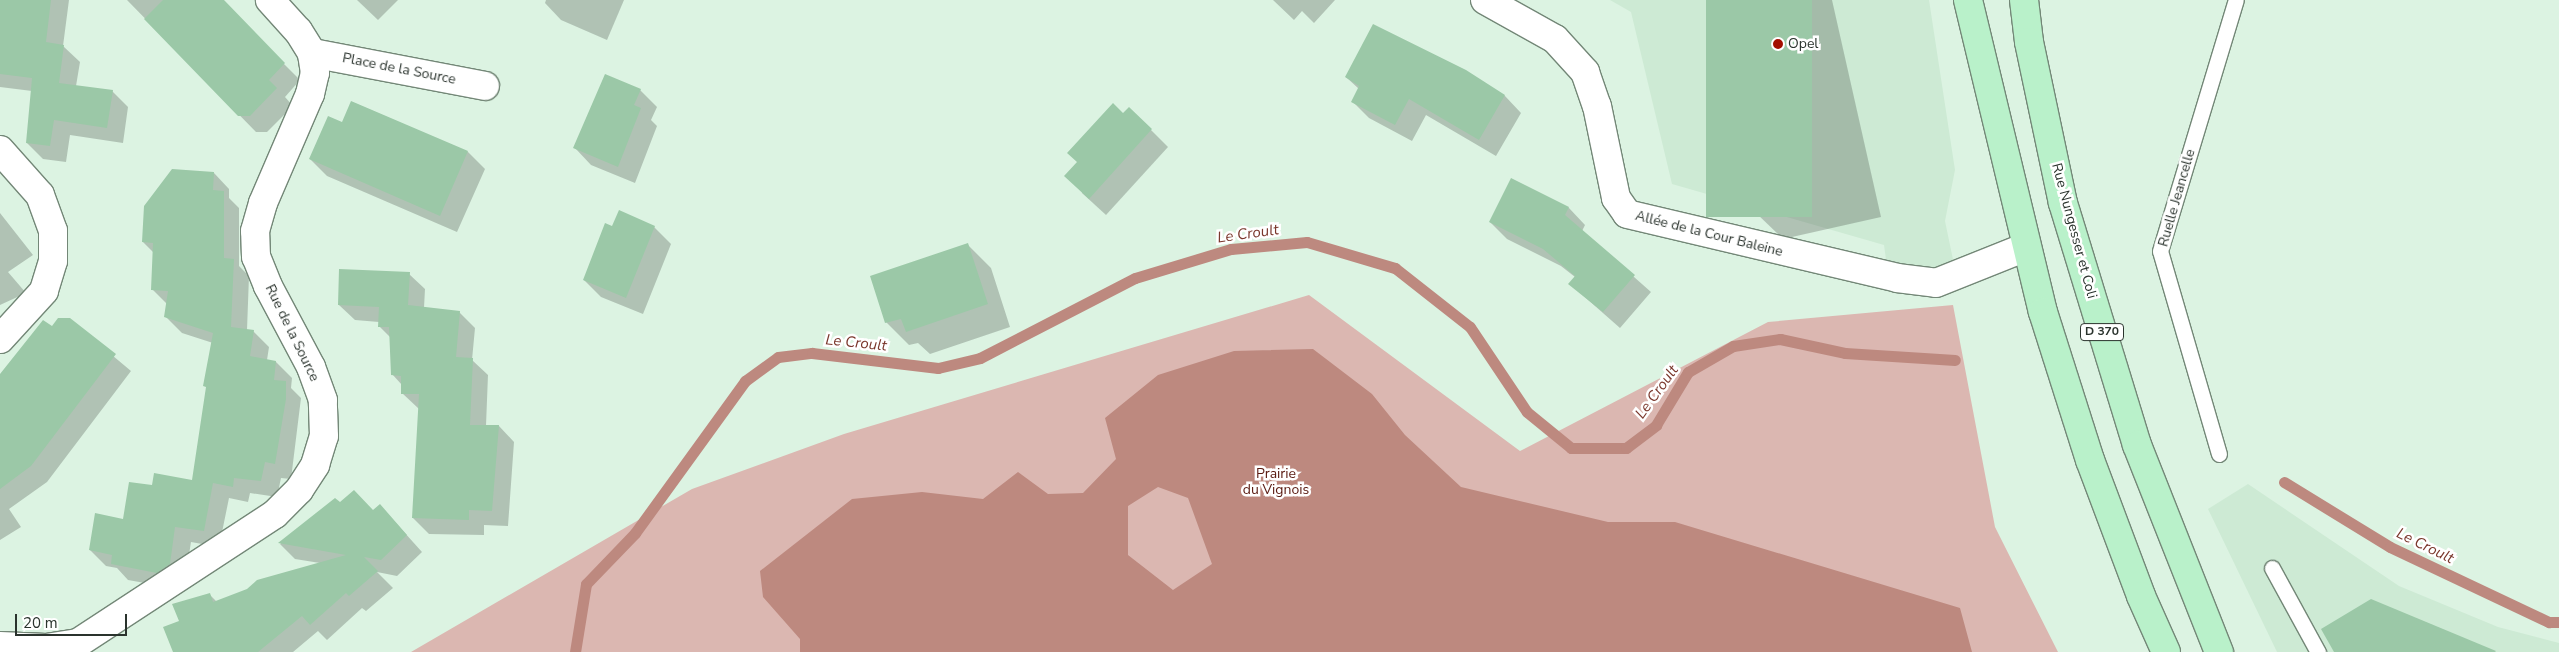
<!DOCTYPE html>
<meta charset="utf-8">
<style>
body{margin:0}
#map{position:relative;width:2559px;height:652px;overflow:hidden;background:#dcf3e2;font-family:"Nunito Sans",sans-serif}
div>[style]{position:absolute}
.built>*{inset:0;background:#cdead4}
.green>*{inset:0;background:#dbb7b1}
.water>*{inset:0;background:#bd897f}
.shadow>*{inset:0;background:#0003}
.stream>*{height:11px;margin:-5.5px;padding:0 5.5px;transform-origin:5.5px;border-radius:5.5px;background:#bd897f}
.building>*{inset:0;background:#9bc8a7;transform-origin:0 0}
.roads{filter:drop-shadow(1px 0 #738777) drop-shadow(-1px 0 #738777) drop-shadow(0 1px #738777) drop-shadow(0 -1px #738777)}
.lane>*{height:15px;margin:-7.5px;padding:0 7.5px;transform-origin:7.5px;border-radius:7.5px;background:#fff}
.street>*{height:28px;margin:-14px;padding:0 14px;transform-origin:14px;border-radius:14px;background:#fff}
.primary>*{height:28px;margin:-14px;padding:0 14px;transform-origin:14px;border-radius:14px;background:#b9f1ca}
.dots>*{width:14px;height:14px;translate:-50% -50%;box-sizing:border-box;border:2px solid #fff;border-radius:50%}
span{translate:-50% -50%;white-space:nowrap;text-align:center;line-height:1.15;-webkit-text-stroke:5px #fff;paint-order:stroke}
.shield-label span{padding:1px 4px;background:#fff;border:1px solid;border-radius:4px;-webkit-text-stroke-width:0}
.shield-label{font-size:12px;color:#2a332d;font-weight:700}
.poi-label{font-size:14px;color:#2a332d}
.left{translate:0 -50%;text-align:left}
.street-label{font-size:14px;color:#2a332d}
.park-label{font-size:14px;color:#5a1a11}
.water-label{font-size:15px;color:#7a372c;font-style:italic}
.scale{position:absolute;left:15px;top:614px;width:112px;height:22px;box-sizing:border-box;border:2px solid #2a332d;border-top:0;padding-left:6px;font-size:15px;line-height:18px;white-space:nowrap;color:#2a332d;-webkit-text-stroke:4px #fff;paint-order:stroke}
</style>
<div id="map">
<div class="built">
<i style="clip-path:polygon(1610px 0,1929px 0,1955px 170px,1945px 221px,1956px 274px,1890px 289px,1884px 245px,1672px 184px,1631px 12px)"></i>
<i style="clip-path:polygon(2248px 484px,2399px 586px,2498px 627px,2559px 643px,2559px 652px,2277px 652px,2208px 509px)"></i>
</div>
<div class="green">
<i style="clip-path:polygon(1309px 295px,1520px 451px,1768px 322px,1953px 305px,1995px 527px,2058px 652px,411px 652px,692px 489px,844px 434px)"></i>
</div>
<div class="water">
<i style="clip-path:polygon(evenodd,1313px 349px,1372px 394px,1405px 435px,1461px 487px,1608px 522px,1675px 522px,1960px 608px,1972px 652px,800px 652px,800px 639px,763px 597px,760px 571px,852px 499px,922px 492px,983px 499px,1018px 472px,1048px 494px,1083px 493px,1116px 459px,1105px 418px,1158px 375px,1234px 351px,1313px 349px,1158px 487px,1188px 498px,1212px 564px,1173px 590px,1128px 555px,1128px 506px,1158px 487px)"></i>
</div>
<div class="shadow">
<i style="clip-path:polygon(0 0,69px 0,63px 46px,80px 62px,76px 86px,112px 91px,128px 107px,123px 143px,70px 135px,66px 162px,43px 159px,27px 143px,32px 91px,0 87px)"></i>
<i style="clip-path:polygon(127px 0,220px 0,300px 80px,285px 97px,293px 106px,267px 132px,256px 132px)"></i>
<i style="clip-path:polygon(357px 0,398px 0,378px 20px)"></i>
<i style="clip-path:polygon(546px 0,624px 0,607px 40px,561px 20px,545px 3px)"></i>
<i style="clip-path:polygon(1273px 0,1335px 0,1314px 23px,1302px 11px,1294px 20px)"></i>
<i style="clip-path:polygon(1708px 0,1832px 0,1881px 217px,1783px 239px,1755px 212px)"></i>
<i style="clip-path:polygon(1465px 71px,1505px 96px,1521px 113px,1496px 156px,1426px 115px,1412px 141px,1369px 118px,1352px 101px,1359px 89px,1346px 77px)"></i>
<i style="clip-path:polygon(640px 90px,657px 107px,651px 120px,657px 126px,635px 183px,591px 165px,575px 148px)"></i>
<i style="clip-path:polygon(352px 102px,468px 152px,485px 169px,457px 232px,327px 176px,310px 159px,342px 124px)"></i>
<i style="clip-path:polygon(1129px 108px,1168px 147px,1106px 215px,1082px 193px,1078px 162px)"></i>
<i style="clip-path:polygon(214px 173px,229px 189px,229px 198px,239px 208px,239px 266px,249px 276px,247px 330px,253px 331px,269px 347px,267px 360px,276px 362px,292px 378px,291px 388px,301px 398px,291px 479px,281px 478px,277px 497px,250px 493px,248px 502px,229px 498px,219px 547px,191px 542px,185px 580px,173px 588px,128px 580px,117px 568px,106px 566px,90px 550px,124px 521px,153px 487px,193px 481px,213px 343px,182px 333px,166px 317px,168px 305px,152px 289px,154px 253px,143px 242px)"></i>
<i style="clip-path:polygon(1512px 180px,1569px 208px,1585px 225px,1582px 231px,1651px 292px,1620px 328px,1570px 284px,1575px 277px,1561px 266px,1507px 239px,1490px 222px)"></i>
<i style="clip-path:polygon(0 213px,33px 255px,8px 272px,26px 293px,0 305px)"></i>
<i style="clip-path:polygon(654px 227px,671px 244px,643px 314px,601px 297px,584px 280px,613px 228px)"></i>
<i style="clip-path:polygon(968px 245px,991px 268px,1010px 327px,930px 354px,918px 343px,909px 345px,886px 322px)"></i>
<i style="clip-path:polygon(409px 274px,425px 289px,424px 308px,459px 312px,475px 328px,472px 360px,488px 375px,486px 426px,499px 426px,514px 442px,508px 526px,484px 525px,484px 535px,429px 534px,413px 518px,419px 409px,402px 393px,402px 385px,392px 374px,390px 337px,379px 326px,379px 322px,355px 320px,339px 305px)"></i>
<i style="clip-path:polygon(69px 319px,131px 371px,47px 482px,9px 509px,21px 527px,0 540px,0 391px,52px 328px)"></i>
<i style="clip-path:polygon(335px 499px,340px 504px,373px 511px,395px 522px,422px 552px,397px 576px,377px 572px,393px 588px,366px 611px,362px 608px,327px 640px,318px 631px,293px 652px,175px 652px,181px 622px,209px 594px,217px 602px,320px 563px,295px 559px,280px 544px)"></i>
</div>
<div class="stream">
<i style="left:2284px;top:482px;width:124px;rotate:31.5deg"></i>
<i style="left:2390px;top:547px;width:176px;rotate:25.3deg"></i>
<i style="left:2549px;top:622px;width:10px"></i>
<i style="left:575px;top:652px;width:69px;rotate:-80.8deg"></i>
<i style="left:586px;top:584px;width:71px;rotate:-46.1deg"></i>
<i style="left:635px;top:533px;width:188px;rotate:-54.1deg"></i>
<i style="left:745px;top:381px;width:41px;rotate:-36deg"></i>
<i style="left:778px;top:357px;width:34px;rotate:-7deg"></i>
<i style="left:812px;top:353px;width:127px;rotate:6.8deg"></i>
<i style="left:938px;top:368px;width:43px;rotate:-13.4deg"></i>
<i style="left:980px;top:358px;width:174px;rotate:-27.3deg"></i>
<i style="left:1135px;top:278px;width:100px;rotate:-16.8deg"></i>
<i style="left:1231px;top:249px;width:76px;rotate:-5.3deg"></i>
<i style="left:1307px;top:242px;width:92px;rotate:16.5deg"></i>
<i style="left:1395px;top:268px;width:95px;rotate:38.2deg"></i>
<i style="left:1470px;top:327px;width:102px;rotate:56.2deg"></i>
<i style="left:1527px;top:412px;width:57px;rotate:39.3deg"></i>
<i style="left:1571px;top:448px;width:55px"></i>
<i style="left:1626px;top:448px;width:38px;rotate:-37deg"></i>
<i style="left:1656px;top:425px;width:62px;rotate:-58.9deg"></i>
<i style="left:1688px;top:372px;width:52px;rotate:-30deg"></i>
<i style="left:1733px;top:346px;width:48px;rotate:-8.5deg"></i>
<i style="left:1780px;top:339px;width:66px;rotate:12.2deg"></i>
<i style="left:1845px;top:353px;width:110px;rotate:3.6deg"></i>
</div>
<div class="building">
<i style="clip-path:polygon(0 0,51px 0,46px 42px,64px 45px,59px 83px,113px 90px,107px 128px,54px 120px,50px 146px,26px 143px,32px 78px,0 74px)"></i>
<i style="clip-path:polygon(163px 0,224px 0,285px 63px,269px 80px,277px 88px,250px 116px,238px 116px,144px 19px)"></i>
<i style="left:1706px;top:0;width:106px;height:217px"></i>
<i style="clip-path:polygon(1373px 24px,1466px 70px,1505px 95px,1479px 140px,1409px 99px,1395px 125px,1351px 102px,1359px 86px,1345px 77px)"></i>
<i style="clip-path:polygon(605px 74px,641px 89px,634px 105px,641px 108px,618px 167px,573px 148px)"></i>
<i style="clip-path:polygon(351px 101px,468px 151px,440px 216px,309px 159px,328px 116px,342px 122px)"></i>
<i style="clip-path:polygon(1113px 103px,1123px 113px,1129px 107px,1152px 129px,1089px 199px,1064px 176px,1077px 162px,1067px 153px)"></i>
<i style="clip-path:polygon(172px 169px,214px 172px,213px 190px,224px 191px,224px 258px,234px 259px,231px 327px,254px 330px,250px 356px,276px 361px,274px 380px,286px 381px,286px 399px,275px 464px,265px 462px,261px 481px,234px 478px,233px 487px,213px 483px,204px 531px,175px 527px,170px 564px,157px 573px,111px 564px,112px 555px,89px 550px,95px 513px,123px 519px,129px 482px,152px 485px,154px 473px,192px 480px,206px 387px,203px 386px,213px 333px,164px 317px,168px 291px,151px 290px,153px 243px,142px 242px,144px 206px)"></i>
<i style="clip-path:polygon(1511px 178px,1569px 207px,1565px 215px,1635px 275px,1603px 312px,1568px 284px,1575px 276px,1543px 249px,1489px 222px)"></i>
<i style="clip-path:polygon(619px 210px,655px 226px,626px 298px,583px 280px,605px 223px,612px 226px)"></i>
<i style="clip-path:polygon(968px 243px,988px 304px,906px 332px,901px 319px,885px 323px,870px 276px)"></i>
<i style="clip-path:polygon(339px 269px,410px 272px,408px 305px,460px 311px,456px 357px,473px 358px,470px 425px,499px 425px,492px 511px,469px 510px,469px 520px,412px 518px,419px 394px,401px 394px,401px 376px,391px 375px,389px 327px,378px 327px,379px 307px,338px 305px)"></i>
<i style="clip-path:polygon(58px 318px,70px 318px,116px 354px,31px 466px,0 489px,0 374px,43px 320px,52px 326px)"></i>
<i style="clip-path:polygon(354px 490px,373px 510px,380px 504px,407px 535px,381px 560px,364px 557px,378px 571px,349px 596px,346px 593px,310px 625px,302px 616px,258px 652px,173px 652px,163px 627px,179px 621px,172px 604px,210px 593px,213px 602px,247px 589px,257px 580px,346px 555px,278px 543px,335px 498px,340px 502px)"></i>
<i style="clip-path:polygon(2371px 599px,2496px 651px,2495px 652px,2334px 652px,2321px 629px)"></i>
</div>
<div class="roads">
<div class="lane">
<i style="left:2219px;top:454px;width:211px;rotate:-106.2deg"></i>
<i style="left:2160px;top:251px;width:262px;rotate:-73.2deg"></i>
<i style="left:2272px;top:568px;width:96px;rotate:61.3deg"></i>
</div>
<div class="street">
<i style="left:1485px;top:0;width:80px;rotate:29.1deg"></i>
<i style="left:1555px;top:39px;width:45px;rotate:47.7deg"></i>
<i style="left:1585px;top:72px;width:36px;rotate:71deg"></i>
<i style="left:1597px;top:106px;width:94px;rotate:78.3deg"></i>
<i style="left:1616px;top:198px;width:19px;rotate:55deg"></i>
<i style="left:1627px;top:214px;width:277px;rotate:13.3deg"></i>
<i style="left:1897px;top:278px;width:39px;rotate:7deg"></i>
<i style="left:1936px;top:283px;width:97px;rotate:-21.8deg"></i>
<i style="left:312px;top:53px;width:176px;rotate:10.8deg"></i>
<i style="left:0;top:150px;width:60px;rotate:48.4deg"></i>
<i style="left:40px;top:195px;width:38px;rotate:70deg"></i>
<i style="left:53px;top:231px;width:30px;rotate:90deg"></i>
<i style="left:53px;top:261px;width:31px;rotate:107deg"></i>
<i style="left:44px;top:291px;width:65px;rotate:132.5deg"></i>
<i style="left:0;top:646px;width:46px;rotate:2.5deg"></i>
<i style="left:46px;top:648px;width:32px;rotate:-9deg"></i>
<i style="left:78px;top:643px;width:235px;rotate:-33.2deg"></i>
<i style="left:275px;top:514px;width:34px;rotate:-45deg"></i>
<i style="left:299px;top:490px;width:30px;rotate:-57deg"></i>
<i style="left:315px;top:465px;width:30px;rotate:-73deg"></i>
<i style="left:324px;top:436px;width:36px;rotate:-92deg"></i>
<i style="left:323px;top:400px;width:35px;rotate:-110deg"></i>
<i style="left:311px;top:367px;width:92px;rotate:-118deg"></i>
<i style="left:268px;top:286px;width:31px;rotate:-112deg"></i>
<i style="left:256px;top:257px;width:26px;rotate:-92deg"></i>
<i style="left:255px;top:231px;width:29px;rotate:-74deg"></i>
<i style="left:263px;top:203px;width:119px;rotate:-66.7deg"></i>
<i style="left:310px;top:94px;width:22px;rotate:-77deg"></i>
<i style="left:315px;top:73px;width:20px;rotate:-99deg"></i>
<i style="left:312px;top:53px;width:26px;rotate:-122deg"></i>
<i style="left:298px;top:31px;width:42px;rotate:-132.1deg"></i>
</div>
<div class="primary">
<i style="left:1968px;top:0;width:321px;rotate:76.5deg"></i>
<i style="left:2043px;top:312px;width:155px;rotate:72.4deg"></i>
<i style="left:2090px;top:460px;width:145px;rotate:69.4deg"></i>
<i style="left:2141px;top:596px;width:61px;rotate:65.9deg"></i>
<i style="left:2024px;top:0;width:42px;rotate:83.2deg"></i>
<i style="left:2029px;top:42px;width:165px;rotate:78.1deg"></i>
<i style="left:2063px;top:203px;width:253px;rotate:73deg"></i>
<i style="left:2137px;top:445px;width:223px;rotate:68.4deg"></i>
</div>
</div>
<div class="dots">
<i style="left:1778px;top:44px;background:#a30e00"></i>
</div>
<div class="shield-label">
<span style="left:2102px;top:332px">D 370</span>
</div>
<div class="poi-label">
<span class="left" style="left:1788px;top:44px">Opel</span>
</div>
<div class="street-label">
<span style="left:399px;top:69px;rotate:11deg">Place de la Source</span>
<span style="left:2177px;top:198px;rotate:-74deg">Ruelle Jeancelle</span>
<span style="left:2074px;top:231px;rotate:75deg">Rue Nungesser et Coli</span>
<span style="left:1709px;top:234px;rotate:14deg">Allée de la Cour Baleine</span>
<span style="left:292px;top:333px;rotate:64deg">Rue de la Source</span>
</div>
<div class="park-label">
<span style="left:1276px;top:482px">Prairie<br>du Vignois</span>
</div>
<div class="water-label">
<span style="left:1248px;top:234px;rotate:-8deg">Le Croult</span>
<span style="left:856px;top:343px;rotate:6deg">Le Croult</span>
<span style="left:1657px;top:392px;rotate:-54deg">Le Croult</span>
<span style="left:2425px;top:546px;rotate:26deg">Le Croult</span>
</div>
<div class="scale">20 m</div>
</div>
